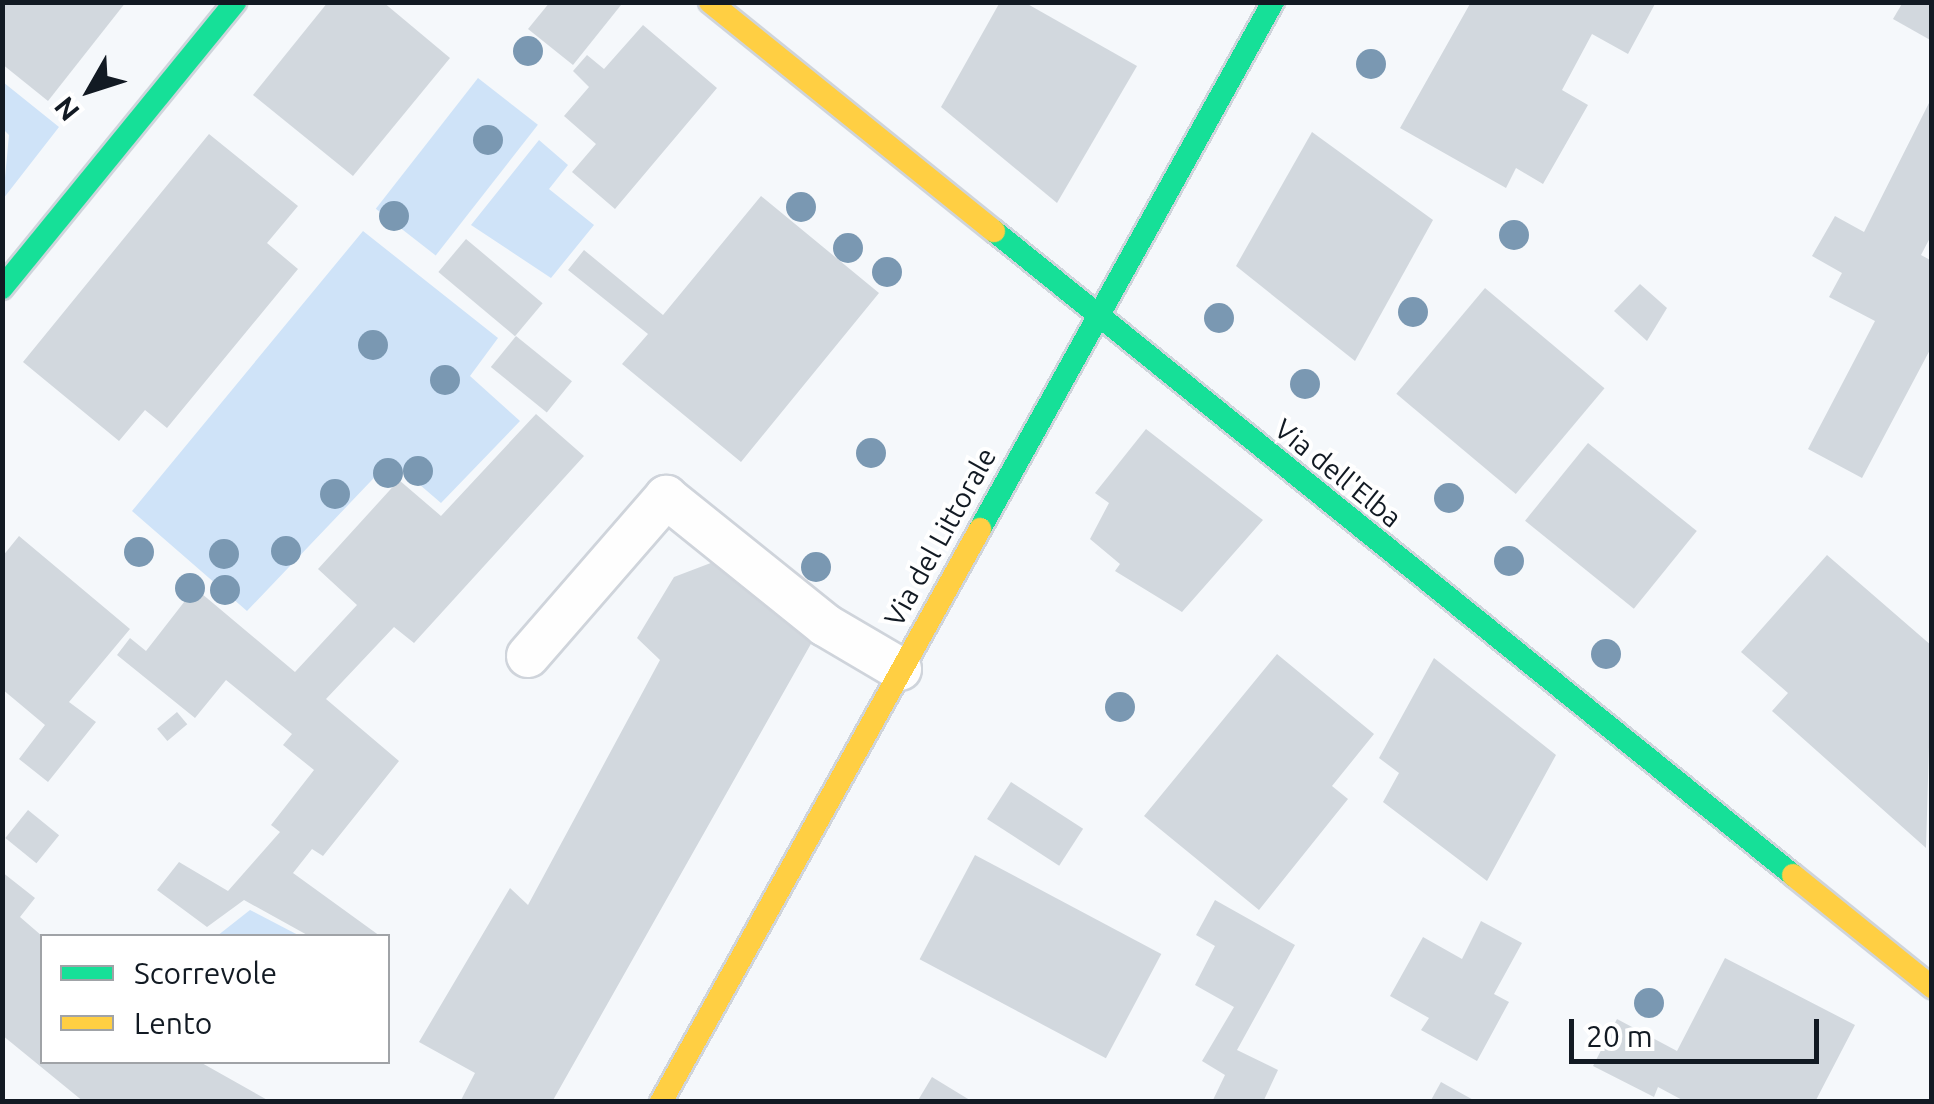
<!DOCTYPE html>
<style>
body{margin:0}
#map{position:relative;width:1934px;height:1104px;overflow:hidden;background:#f5f8fb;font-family:Ubuntu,sans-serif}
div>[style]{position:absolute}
.green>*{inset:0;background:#cfe3f8;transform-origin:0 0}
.building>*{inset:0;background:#d2d8de;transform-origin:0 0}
.roads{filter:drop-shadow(2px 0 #cfd4db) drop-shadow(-2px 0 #cfd4db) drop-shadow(0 2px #cfd4db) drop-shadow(0 -2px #cfd4db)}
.lane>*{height:42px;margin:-21px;padding:0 21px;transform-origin:21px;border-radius:21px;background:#fefefe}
.fast>*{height:22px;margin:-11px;padding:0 11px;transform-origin:11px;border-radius:11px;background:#16e098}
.slow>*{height:22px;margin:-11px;padding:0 11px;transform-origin:11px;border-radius:11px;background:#ffcf43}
.trees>*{width:30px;height:30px;margin:-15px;border-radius:50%;background:#7a98b2}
span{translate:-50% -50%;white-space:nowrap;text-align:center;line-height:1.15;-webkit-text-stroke:8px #fff;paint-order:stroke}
.street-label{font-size:28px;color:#121a23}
.frame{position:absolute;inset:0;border:5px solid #121a23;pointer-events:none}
.legend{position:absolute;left:40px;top:934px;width:350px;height:130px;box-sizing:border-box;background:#fff;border:2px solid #a0a3a7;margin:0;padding:12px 18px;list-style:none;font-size:30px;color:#121a23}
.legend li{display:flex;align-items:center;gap:20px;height:50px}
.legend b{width:50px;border:2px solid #a0a3a7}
.north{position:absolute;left:40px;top:40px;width:100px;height:100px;-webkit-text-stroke:8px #fff;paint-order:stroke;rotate:231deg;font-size:28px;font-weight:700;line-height:40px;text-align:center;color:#121a23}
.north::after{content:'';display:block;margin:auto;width:35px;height:45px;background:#121a23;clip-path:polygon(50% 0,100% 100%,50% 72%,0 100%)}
.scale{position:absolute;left:1569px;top:1019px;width:250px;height:45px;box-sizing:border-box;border:5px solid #121a23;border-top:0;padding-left:12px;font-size:30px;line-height:35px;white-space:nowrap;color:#121a23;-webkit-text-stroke:8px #fff;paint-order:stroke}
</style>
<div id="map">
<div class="green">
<i style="left:478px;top:78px;width:76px;height:166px;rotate:38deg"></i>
<i style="clip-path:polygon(3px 82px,59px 127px,3px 199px,9px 135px,3px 129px)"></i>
<i style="clip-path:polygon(539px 140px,568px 165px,549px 189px,594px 225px,551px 278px,471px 225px)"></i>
<i style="clip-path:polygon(363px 231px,498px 338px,470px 376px,520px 421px,441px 503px,391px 460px,247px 611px,132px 511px)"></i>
<i style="clip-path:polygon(250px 910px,300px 936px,217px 936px)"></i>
</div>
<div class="building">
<i style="clip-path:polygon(2px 2px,126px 2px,48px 101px,2px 64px)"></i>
<i style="clip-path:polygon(328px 2px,383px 2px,450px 58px,353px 176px,253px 95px)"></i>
<i style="clip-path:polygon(550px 2px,618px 2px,621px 5px,573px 65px,528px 29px)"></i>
<i style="clip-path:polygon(1000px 2px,1024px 2px,1137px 66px,1057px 203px,941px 107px)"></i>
<i style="clip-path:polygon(1471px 2px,1656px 2px,1628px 54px,1592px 34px,1562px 90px,1588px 105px,1543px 184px,1516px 168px,1506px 188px,1400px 128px)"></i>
<i style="clip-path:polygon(1903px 2px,1932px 2px,1932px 41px,1893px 19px)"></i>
<i style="clip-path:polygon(643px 25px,717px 88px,615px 209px,572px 172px,596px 144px,564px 116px,589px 87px,573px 71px,587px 55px,604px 69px)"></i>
<i style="clip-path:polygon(1932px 97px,1932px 234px,1921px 255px,1932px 261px,1932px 346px,1862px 478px,1808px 449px,1875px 321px,1829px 297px,1842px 273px,1812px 256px,1835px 216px,1864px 232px)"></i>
<i style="clip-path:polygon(1312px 132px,1433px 220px,1355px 361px,1236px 266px)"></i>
<i style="clip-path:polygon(209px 134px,298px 206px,267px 243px,298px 269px,167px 428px,145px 410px,119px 441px,23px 362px)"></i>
<i style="clip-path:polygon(761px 196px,879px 293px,741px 462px,622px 364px,648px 334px,568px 270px,584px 250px,663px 315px)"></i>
<i style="left:466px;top:239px;width:100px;height:43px;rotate:40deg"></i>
<i style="clip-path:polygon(1640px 284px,1667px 308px,1647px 341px,1614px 311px)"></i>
<i style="left:1485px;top:288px;width:156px;height:138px;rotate:40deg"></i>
<i style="left:516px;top:336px;width:72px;height:40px;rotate:39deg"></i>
<i style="clip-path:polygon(536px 414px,584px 456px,414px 643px,394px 627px,326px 699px,399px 761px,323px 856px,312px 849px,293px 873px,380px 936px,309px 936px,244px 900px,207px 927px,157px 890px,179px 862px,228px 891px,280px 832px,271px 825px,314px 770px,283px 745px,292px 734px,226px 680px,195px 718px,117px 655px,130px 638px,146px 651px,195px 588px,295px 672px,357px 605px,318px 569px,399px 480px,441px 516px)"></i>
<i style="clip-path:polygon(1146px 429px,1263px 520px,1182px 612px,1115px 571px,1120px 564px,1090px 539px,1109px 503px,1095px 493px)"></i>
<i style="left:1588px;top:443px;width:140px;height:100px;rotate:39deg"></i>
<i style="clip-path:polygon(19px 536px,130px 629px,69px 702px,96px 722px,48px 782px,19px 759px,45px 725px,2px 689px,2px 557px)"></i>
<i style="clip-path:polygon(1827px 555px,1932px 646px,1926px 848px,1772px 711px,1788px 693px,1741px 652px)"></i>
<i style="clip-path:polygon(716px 561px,812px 642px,552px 1102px,460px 1102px,475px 1073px,419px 1042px,510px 888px,528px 905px,660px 660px,637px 638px,674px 577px)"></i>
<i style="clip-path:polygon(1277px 654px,1374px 734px,1332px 786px,1348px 799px,1259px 910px,1144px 816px)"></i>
<i style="clip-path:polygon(1434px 658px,1556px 755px,1487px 881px,1383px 802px,1399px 773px,1379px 758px)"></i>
<i style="left:177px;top:712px;width:16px;height:26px;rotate:50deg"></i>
<i style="left:1011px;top:782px;width:86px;height:44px;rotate:33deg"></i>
<i style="left:28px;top:810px;width:40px;height:36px;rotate:39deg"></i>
<i style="left:975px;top:855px;width:211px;height:118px;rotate:28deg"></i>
<i style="clip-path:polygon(2px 872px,35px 898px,20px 917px,42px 936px,42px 1062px,200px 1062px,271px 1102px,84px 1102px,2px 1035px)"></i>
<i style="clip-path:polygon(1215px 900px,1295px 945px,1237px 1050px,1278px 1070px,1263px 1102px,1212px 1102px,1225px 1075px,1202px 1061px,1234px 1007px,1195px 985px,1215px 946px,1196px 935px)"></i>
<i style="clip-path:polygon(1481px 921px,1522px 943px,1494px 994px,1509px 1002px,1477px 1061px,1421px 1030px,1429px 1018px,1390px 996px,1423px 937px,1462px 959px)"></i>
<i style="clip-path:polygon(1725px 958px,1855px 1025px,1815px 1102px,1686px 1102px,1658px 1087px,1654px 1097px,1593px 1066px,1617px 1019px,1677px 1051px)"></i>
<i style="clip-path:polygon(932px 1077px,973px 1102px,917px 1102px)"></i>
<i style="clip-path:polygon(1441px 1082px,1477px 1102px,1430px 1102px)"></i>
</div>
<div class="roads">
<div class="lane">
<i style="left:528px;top:656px;width:211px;rotate:-49deg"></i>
<i style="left:666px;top:497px;width:204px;rotate:38.8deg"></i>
<i style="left:825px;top:625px;width:87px;rotate:30.4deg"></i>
</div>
<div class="fast">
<i style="left:994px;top:231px;width:1026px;rotate:38.87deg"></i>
<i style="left:2px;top:288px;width:369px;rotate:-50.8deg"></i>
<i style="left:980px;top:529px;width:603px;rotate:-60.93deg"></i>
</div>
<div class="slow">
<i style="left:710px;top:2px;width:365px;rotate:38.9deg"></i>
<i style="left:1793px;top:875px;width:179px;rotate:38.9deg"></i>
<i style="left:661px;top:1102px;width:656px;rotate:-60.89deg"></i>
</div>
</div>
<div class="trees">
<i style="left:528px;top:51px"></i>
<i style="left:1371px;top:64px"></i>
<i style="left:488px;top:140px"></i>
<i style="left:801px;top:207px"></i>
<i style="left:394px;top:216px"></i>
<i style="left:1514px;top:235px"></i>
<i style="left:848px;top:248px"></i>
<i style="left:887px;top:272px"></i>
<i style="left:1413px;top:312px"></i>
<i style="left:1219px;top:318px"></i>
<i style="left:373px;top:345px"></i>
<i style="left:445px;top:380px"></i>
<i style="left:1305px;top:384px"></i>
<i style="left:871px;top:453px"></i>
<i style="left:418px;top:471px"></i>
<i style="left:388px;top:473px"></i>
<i style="left:335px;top:494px"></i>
<i style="left:1449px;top:498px"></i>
<i style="left:286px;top:551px"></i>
<i style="left:139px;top:552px"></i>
<i style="left:224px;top:554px"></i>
<i style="left:1509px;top:561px"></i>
<i style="left:816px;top:567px"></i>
<i style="left:190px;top:588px"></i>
<i style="left:225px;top:590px"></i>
<i style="left:1606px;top:654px"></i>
<i style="left:1120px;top:707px"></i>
<i style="left:1649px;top:1003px"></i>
</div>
<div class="street-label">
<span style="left:1338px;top:473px;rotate:39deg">Via dell'Elba</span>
<span style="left:940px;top:537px;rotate:-61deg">Via del Littorale</span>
</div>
<div class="frame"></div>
<ul class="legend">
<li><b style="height:12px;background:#16e098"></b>Scorrevole</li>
<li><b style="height:12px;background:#ffcf43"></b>Lento</li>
</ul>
<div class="north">N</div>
<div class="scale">20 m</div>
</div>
